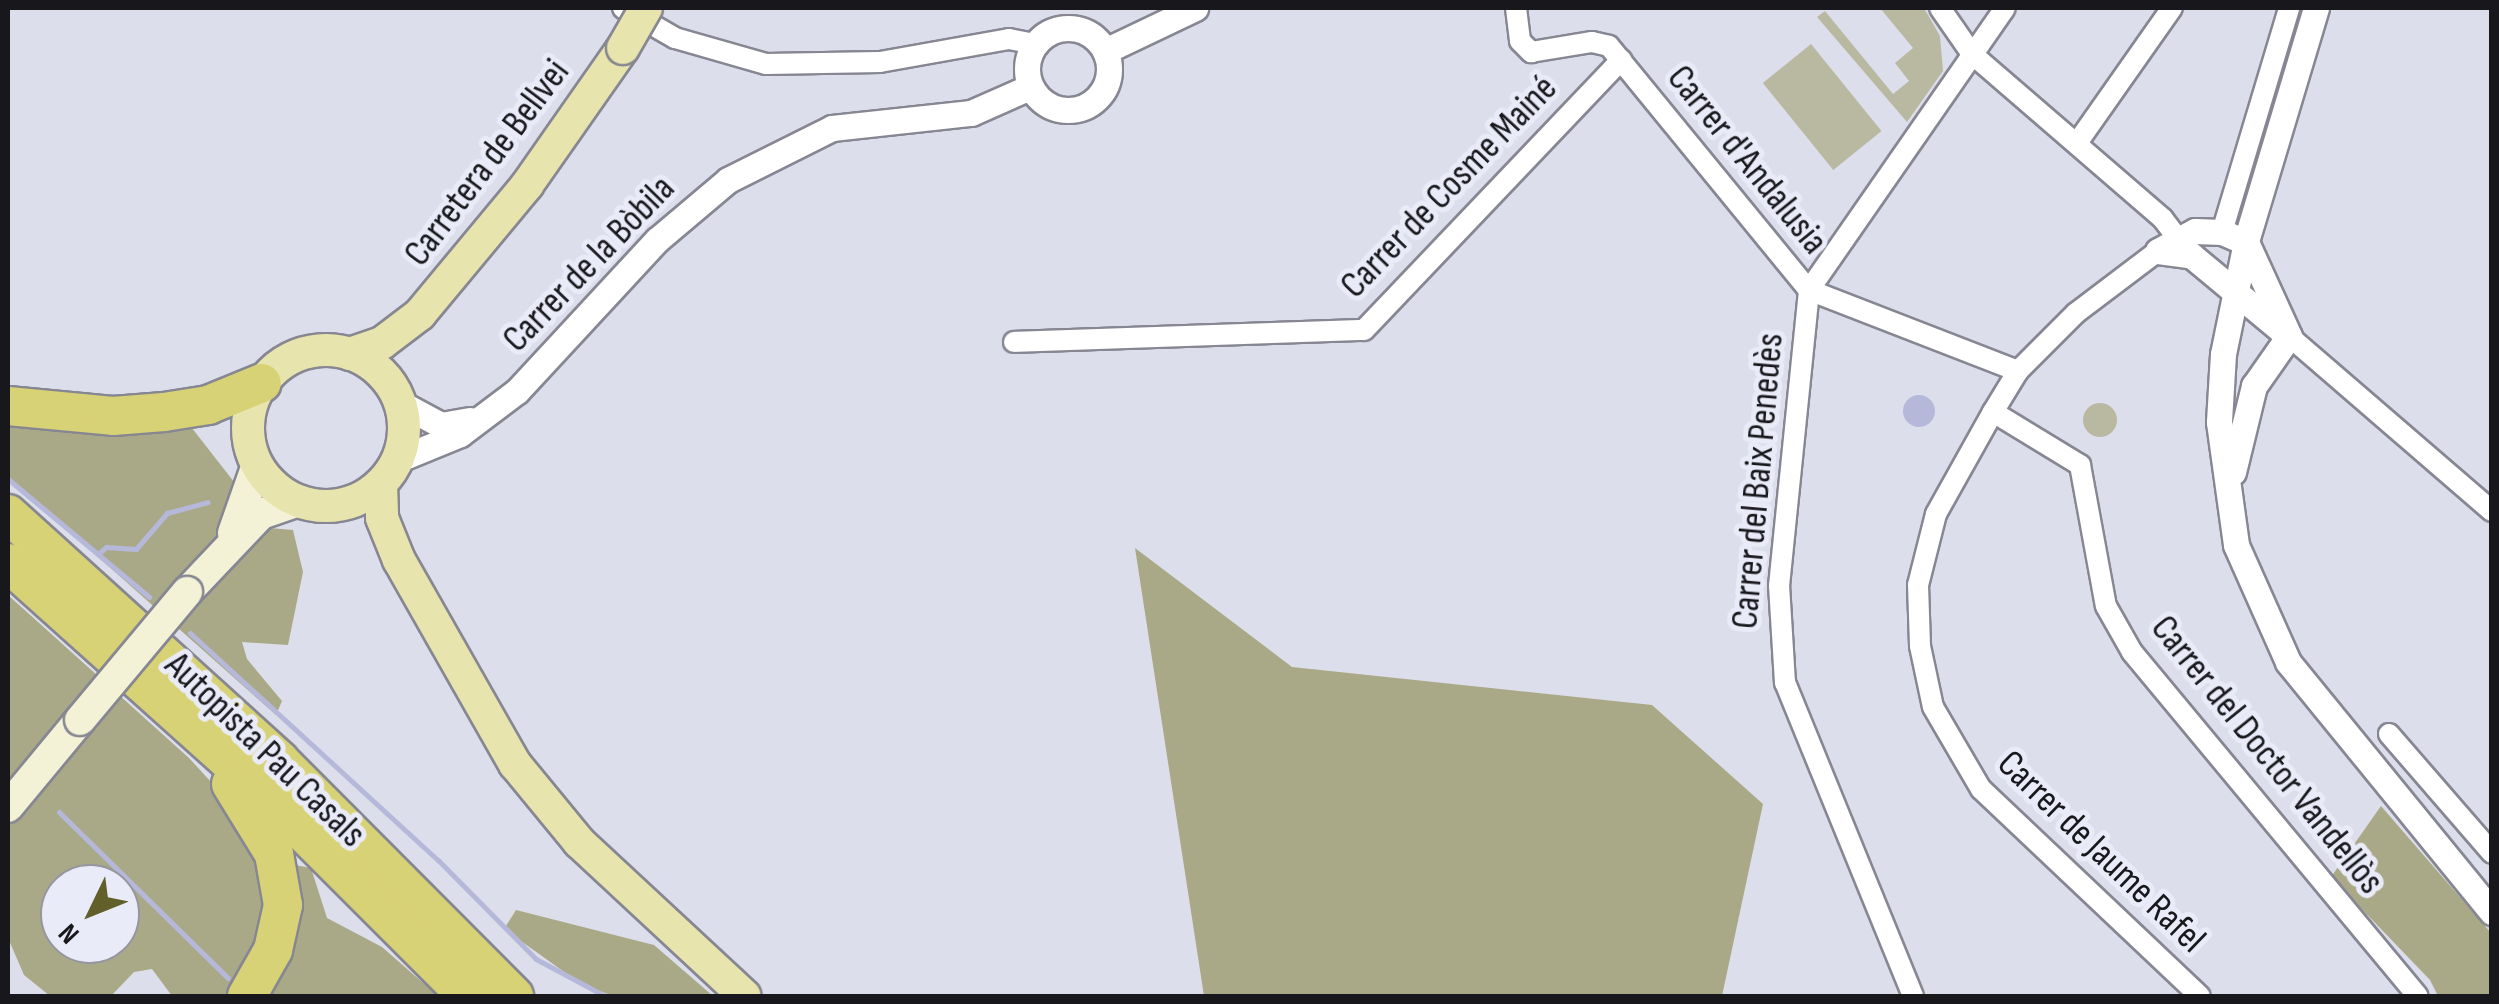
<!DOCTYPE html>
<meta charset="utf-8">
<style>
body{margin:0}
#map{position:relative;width:2499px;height:1004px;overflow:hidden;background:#dddeeb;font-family:"Sofia Sans Condensed",sans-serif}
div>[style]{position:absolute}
.green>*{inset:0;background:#b9b9a2;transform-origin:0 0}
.round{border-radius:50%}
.forest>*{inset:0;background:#aaa987}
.water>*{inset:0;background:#b5b8d9}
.stream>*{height:5px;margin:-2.5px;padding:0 2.5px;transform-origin:2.5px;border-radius:2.5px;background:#b5b8d9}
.roads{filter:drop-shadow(2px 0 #868792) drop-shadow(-2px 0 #868792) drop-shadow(0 2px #868792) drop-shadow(0 -2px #868792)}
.minor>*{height:20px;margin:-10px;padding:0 10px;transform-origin:10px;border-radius:10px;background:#fff}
.tertiary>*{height:25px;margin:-12.5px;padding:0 12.5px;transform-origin:12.5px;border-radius:12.5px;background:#fff}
.tertiary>.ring{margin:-12.5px;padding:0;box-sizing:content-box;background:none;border:25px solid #fff;border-radius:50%}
.secondary>*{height:30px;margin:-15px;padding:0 15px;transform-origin:15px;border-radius:15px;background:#f3f2d6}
.primary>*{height:32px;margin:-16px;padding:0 16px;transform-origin:16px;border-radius:16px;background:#e8e4ad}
.primary>.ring{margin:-16px;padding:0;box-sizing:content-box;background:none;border:32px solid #e8e4ad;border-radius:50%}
.motorway>*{height:38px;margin:-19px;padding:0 19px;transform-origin:19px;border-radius:19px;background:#d8d276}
.bridges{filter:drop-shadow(2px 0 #868792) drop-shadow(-2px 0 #868792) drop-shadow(0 2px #868792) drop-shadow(0 -2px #868792)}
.secondary-bridge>*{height:30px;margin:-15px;padding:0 15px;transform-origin:15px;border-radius:15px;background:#f3f2d6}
.primary-bridge>*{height:32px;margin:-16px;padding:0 16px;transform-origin:16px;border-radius:16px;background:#e8e4ad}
span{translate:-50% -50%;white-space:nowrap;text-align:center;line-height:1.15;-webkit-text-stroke:10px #eaebf8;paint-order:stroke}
.street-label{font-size:38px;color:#17171c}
.frame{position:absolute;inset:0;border:10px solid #17171c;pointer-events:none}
.north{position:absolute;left:40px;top:864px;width:100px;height:100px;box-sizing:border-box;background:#eaebf8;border:2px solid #9696a0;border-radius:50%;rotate:227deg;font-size:28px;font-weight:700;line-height:40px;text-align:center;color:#17171c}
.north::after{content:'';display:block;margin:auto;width:35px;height:45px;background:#625f2b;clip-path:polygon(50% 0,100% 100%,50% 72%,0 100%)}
</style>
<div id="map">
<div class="green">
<i style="clip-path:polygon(1880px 8px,1924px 8px,1940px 36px,1943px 71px,1907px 122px,1817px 17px,1825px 11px,1893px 94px,1909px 81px,1895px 63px,1913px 48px)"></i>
<i style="left:1811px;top:44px;width:112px;height:62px;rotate:51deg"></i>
<i class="round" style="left:2083px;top:403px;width:34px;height:34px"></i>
</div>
<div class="forest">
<i style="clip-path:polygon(8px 422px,37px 428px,188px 423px,270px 528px,293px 530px,303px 572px,288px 645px,242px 642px,247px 659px,282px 701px,276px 715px,8px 477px)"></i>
<i style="clip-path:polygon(1135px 548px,1292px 667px,1652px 705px,1763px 804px,1722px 996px,1204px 996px)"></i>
<i style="clip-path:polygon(evenodd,8px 595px,189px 758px,224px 796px,262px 859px,311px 868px,327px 918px,382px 947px,438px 996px,172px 996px,152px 969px,134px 972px,111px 996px,50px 996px,24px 975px,8px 938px,8px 595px,60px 884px,120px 884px,120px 944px,60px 944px,60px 884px)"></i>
<i style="clip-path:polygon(2381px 806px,2491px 933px,2491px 996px,2438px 996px,2430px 980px,2331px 877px)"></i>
<i style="clip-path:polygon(516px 910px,654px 945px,713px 996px,613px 996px,581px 984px,504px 929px)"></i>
</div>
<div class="water">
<i class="round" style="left:1903px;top:395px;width:32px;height:32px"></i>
</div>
<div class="stream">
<i style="left:8px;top:479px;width:184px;rotate:39.9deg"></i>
<i style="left:98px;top:554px;width:11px;rotate:-41deg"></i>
<i style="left:106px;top:547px;width:30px;rotate:4deg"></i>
<i style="left:136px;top:549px;width:48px;rotate:-49.3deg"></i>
<i style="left:167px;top:513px;width:42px;rotate:-15deg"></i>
<i style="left:190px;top:633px;width:336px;rotate:42.5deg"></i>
<i style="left:438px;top:860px;width:139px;rotate:45.3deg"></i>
<i style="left:536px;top:959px;width:78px;rotate:28.2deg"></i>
<i style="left:59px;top:812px;width:237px;rotate:44.5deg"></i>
</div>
<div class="roads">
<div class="minor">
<i style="left:623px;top:8px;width:60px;rotate:30deg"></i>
<i style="left:675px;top:38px;width:95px;rotate:15.9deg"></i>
<i style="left:766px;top:64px;width:114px;rotate:-1deg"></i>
<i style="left:880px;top:62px;width:131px;rotate:-10.1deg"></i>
<i style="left:1009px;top:39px;width:26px;rotate:11deg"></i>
<i style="left:1516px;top:8px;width:33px;rotate:83deg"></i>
<i style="left:1520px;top:41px;width:16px;rotate:45deg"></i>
<i style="left:1531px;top:52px;width:62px;rotate:-9.3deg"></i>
<i style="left:1592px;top:42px;width:17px;rotate:13deg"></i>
<i style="left:1609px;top:46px;width:315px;rotate:50.7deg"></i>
<i style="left:1809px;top:290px;width:224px;rotate:21.2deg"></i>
<i style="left:1940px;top:8px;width:56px;rotate:55.2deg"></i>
<i style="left:1972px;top:54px;width:252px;rotate:40.8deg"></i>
<i style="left:2163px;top:219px;width:26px;rotate:53deg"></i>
<i style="left:2179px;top:240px;width:12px;rotate:90deg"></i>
<i style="left:2077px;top:143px;width:165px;rotate:-54.9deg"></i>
<i style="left:2222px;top:232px;width:234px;rotate:-73.3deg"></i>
<i style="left:2158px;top:251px;width:103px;rotate:142.9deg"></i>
<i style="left:2076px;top:313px;width:82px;rotate:135deg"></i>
<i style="left:2018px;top:371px;width:48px;rotate:121.4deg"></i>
<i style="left:1993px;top:412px;width:117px;rotate:119.2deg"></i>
<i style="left:1936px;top:514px;width:73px;rotate:104.2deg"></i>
<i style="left:1918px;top:585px;width:61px;rotate:88.1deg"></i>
<i style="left:1920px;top:646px;width:62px;rotate:78deg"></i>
<i style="left:1933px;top:707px;width:95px;rotate:59.7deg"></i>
<i style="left:1981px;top:789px;width:301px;rotate:43.4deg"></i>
<i style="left:2289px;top:336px;width:268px;rotate:40.8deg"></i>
<i style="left:1014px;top:342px;width:350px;rotate:-2deg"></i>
<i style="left:1364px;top:330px;width:373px;rotate:-46.4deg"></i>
<i style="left:1993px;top:412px;width:102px;rotate:31.3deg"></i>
<i style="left:2080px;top:465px;width:143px;rotate:79.6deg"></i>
<i style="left:2106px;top:606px;width:53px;rotate:60.5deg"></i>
<i style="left:2132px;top:652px;width:447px;rotate:50.3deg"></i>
<i style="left:2389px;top:734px;width:157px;rotate:49.1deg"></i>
<i style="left:1913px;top:996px;width:338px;rotate:-112.2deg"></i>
<i style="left:1785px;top:683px;width:97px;rotate:-93.5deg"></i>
<i style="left:1779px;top:586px;width:298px;rotate:-84.2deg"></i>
<i style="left:1809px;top:290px;width:343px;rotate:-55.2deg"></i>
</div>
<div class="tertiary">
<i style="left:2316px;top:8px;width:244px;rotate:106.7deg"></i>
<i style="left:2246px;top:242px;width:114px;rotate:101.6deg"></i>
<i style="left:2223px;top:354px;width:68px;rotate:93.4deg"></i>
<i style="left:2219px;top:422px;width:124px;rotate:82.1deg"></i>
<i style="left:2236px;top:545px;width:128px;rotate:66deg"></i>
<i style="left:2288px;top:662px;width:323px;rotate:50.8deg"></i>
<i class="ring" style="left:1027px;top:28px;width:57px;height:57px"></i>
<i style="left:1105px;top:51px;width:100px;rotate:-25.5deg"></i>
<i style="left:2158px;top:251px;width:42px;rotate:-28.4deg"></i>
<i style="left:2195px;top:231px;width:27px;rotate:2deg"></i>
<i style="left:2222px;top:232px;width:26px;rotate:23deg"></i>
<i style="left:2246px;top:242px;width:103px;rotate:65.4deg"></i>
<i style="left:2158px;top:251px;width:34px;rotate:8deg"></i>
<i style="left:2192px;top:256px;width:116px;rotate:39.7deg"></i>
<i style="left:400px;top:403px;width:47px;rotate:28.2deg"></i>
<i style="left:441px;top:425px;width:29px;rotate:-10deg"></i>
<i style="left:397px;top:460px;width:68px;rotate:-22.4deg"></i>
<i style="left:460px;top:434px;width:71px;rotate:-37deg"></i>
<i style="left:517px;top:391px;width:206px;rotate:-47.2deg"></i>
<i style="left:657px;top:240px;width:93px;rotate:-40.2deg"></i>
<i style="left:728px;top:180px;width:116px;rotate:-26.6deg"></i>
<i style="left:832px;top:128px;width:140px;rotate:-6.2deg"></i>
<i style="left:971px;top:113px;width:64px;rotate:-23.8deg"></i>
<i style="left:2233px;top:472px;width:89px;rotate:-76.3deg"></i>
<i style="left:2254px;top:386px;width:61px;rotate:-55deg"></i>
</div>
<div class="secondary">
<i style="left:233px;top:533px;width:72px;rotate:-70.6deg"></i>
<i style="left:187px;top:592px;width:108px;rotate:-46.5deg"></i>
<i style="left:261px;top:514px;width:39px;rotate:-19deg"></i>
<i style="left:8px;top:807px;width:113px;rotate:-50.4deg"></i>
</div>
<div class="primary">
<i class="ring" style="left:248px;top:350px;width:124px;height:124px"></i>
<i style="left:350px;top:354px;width:34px;rotate:-19deg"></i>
<i style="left:382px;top:343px;width:48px;rotate:-37.3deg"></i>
<i style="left:420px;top:314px;width:168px;rotate:-50.3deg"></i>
<i style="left:527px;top:185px;width:167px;rotate:-55deg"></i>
<i style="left:381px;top:484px;width:34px;rotate:88deg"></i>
<i style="left:382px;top:518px;width:45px;rotate:68deg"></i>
<i style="left:399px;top:560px;width:235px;rotate:60.4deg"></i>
<i style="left:515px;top:764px;width:101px;rotate:50.6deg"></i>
<i style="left:579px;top:842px;width:226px;rotate:42.9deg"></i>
</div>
<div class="motorway">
<i style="left:8px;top:406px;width:105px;rotate:5.4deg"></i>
<i style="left:113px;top:416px;width:51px;rotate:-4.5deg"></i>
<i style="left:164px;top:412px;width:45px;rotate:-9deg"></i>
<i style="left:208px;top:405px;width:58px;rotate:-22.2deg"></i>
<i style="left:8px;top:514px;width:366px;rotate:42.2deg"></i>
<i style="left:279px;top:760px;width:333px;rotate:45.1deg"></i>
<i style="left:8px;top:563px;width:341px;rotate:41.9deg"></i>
<i style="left:262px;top:791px;width:290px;rotate:45deg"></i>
<i style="left:231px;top:784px;width:82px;rotate:58.4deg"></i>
<i style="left:274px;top:854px;width:52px;rotate:80deg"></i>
<i style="left:283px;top:905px;width:46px;rotate:102.5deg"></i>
<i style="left:273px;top:950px;width:53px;rotate:119.5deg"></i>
</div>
</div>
<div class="bridges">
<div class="secondary-bridge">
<i style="left:80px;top:720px;width:167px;rotate:-50.1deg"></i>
</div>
<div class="primary-bridge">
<i style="left:623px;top:48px;width:46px;rotate:-60.1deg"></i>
</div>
</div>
<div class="street-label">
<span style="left:1747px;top:160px;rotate:51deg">Carrer d'Andalusia</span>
<span style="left:487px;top:163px;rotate:-53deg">Carretera de Bellvei</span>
<span style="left:1449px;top:187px;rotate:-46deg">Carrer de Cosme Mainé</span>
<span style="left:589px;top:264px;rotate:-46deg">Carrer de la Bòbila</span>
<span style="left:1758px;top:481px;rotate:-85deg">Carrer del Baix Penedès</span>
<span style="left:265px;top:750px;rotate:44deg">Autopista Pau Casals</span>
<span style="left:2267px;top:755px;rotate:51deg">Carrer del Doctor Vandellòs</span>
<span style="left:2101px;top:852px;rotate:44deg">Carrer de Jaume Rafel</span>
</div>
<div class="frame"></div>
<div class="north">N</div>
</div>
